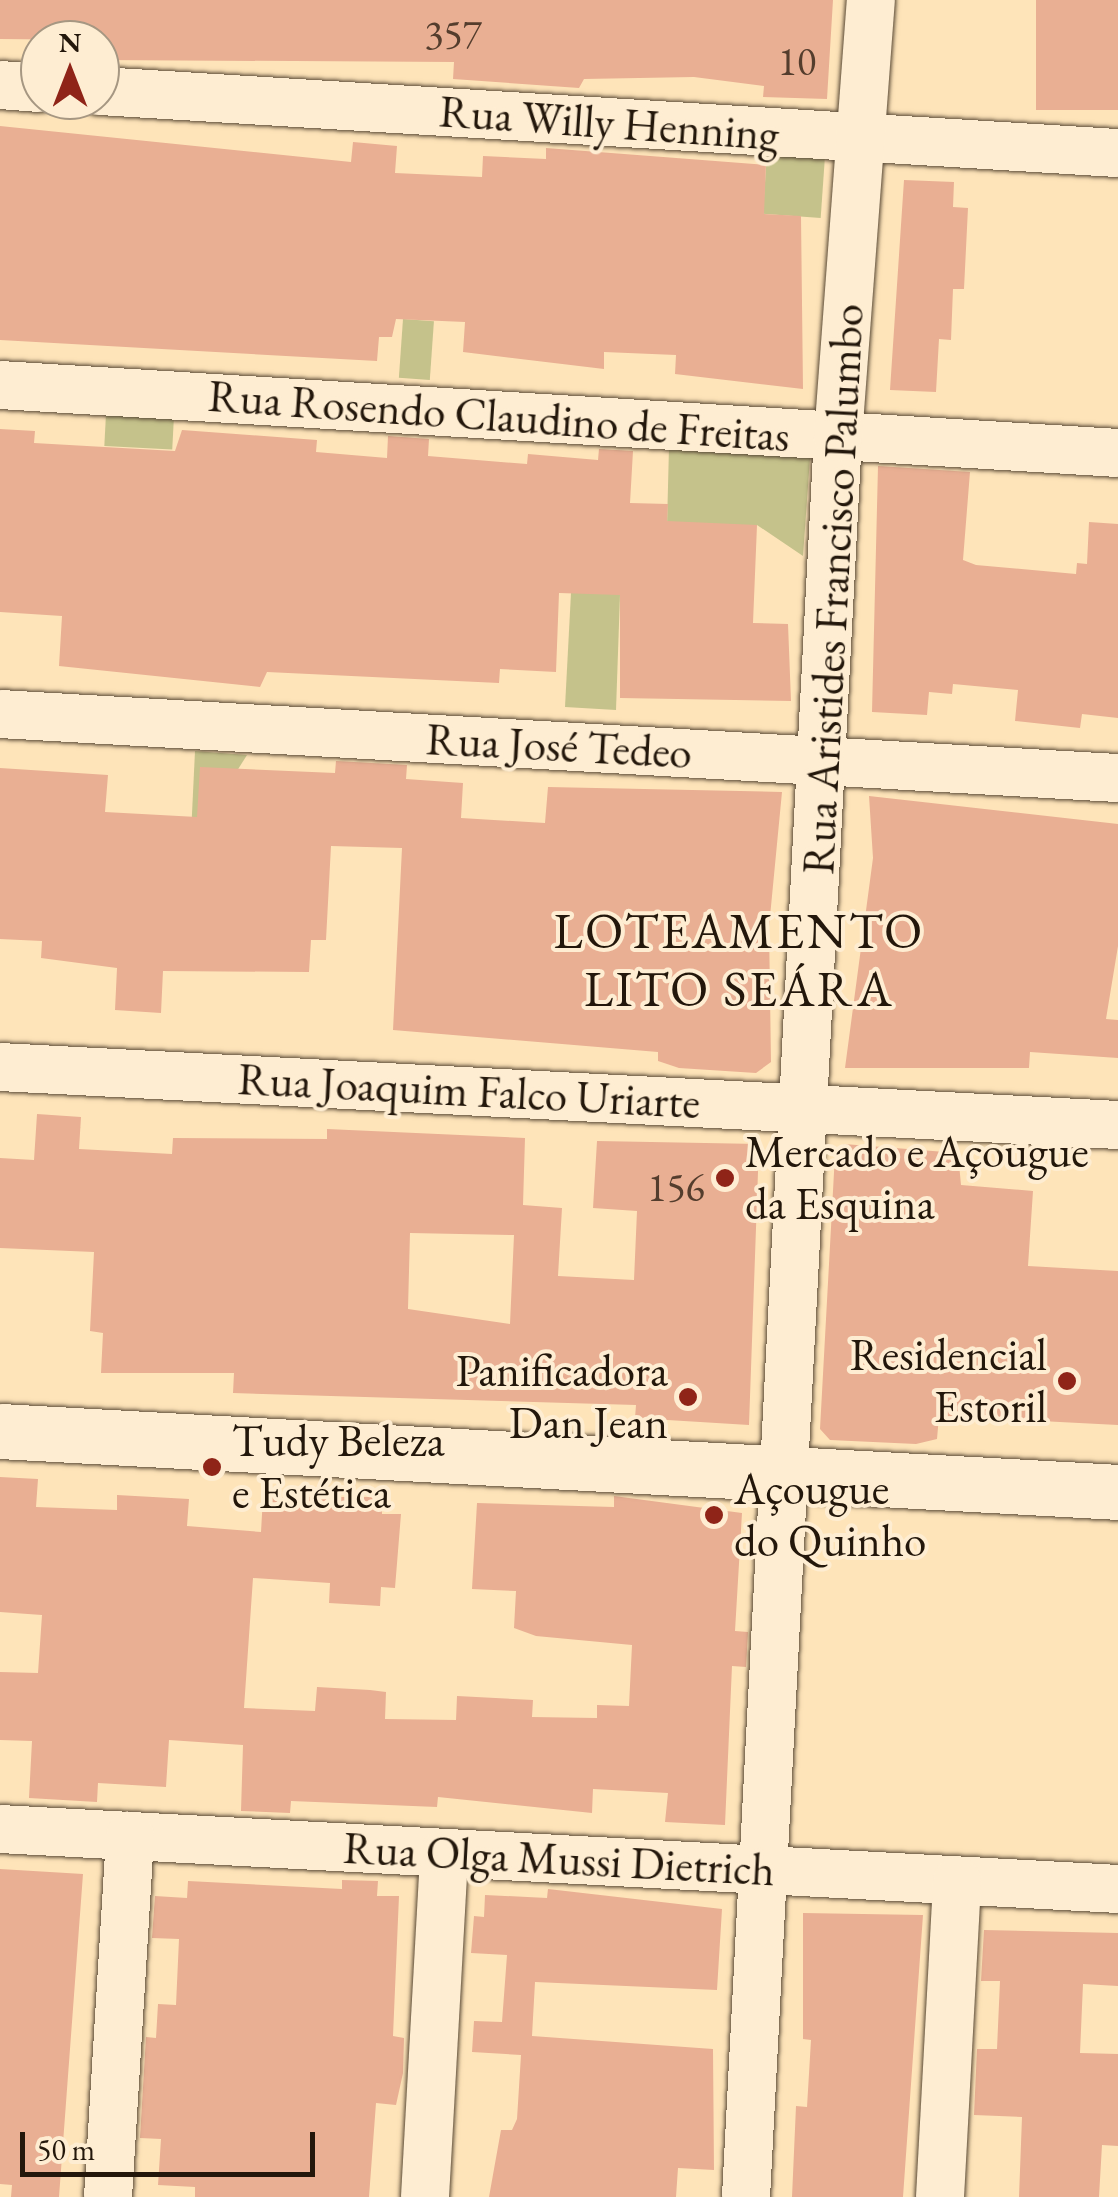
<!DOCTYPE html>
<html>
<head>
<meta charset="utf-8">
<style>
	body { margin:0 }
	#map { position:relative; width:1118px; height:2197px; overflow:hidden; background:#fee4b9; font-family:"EB Garamond",serif }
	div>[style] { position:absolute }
	.green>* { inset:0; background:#c5c28b; transform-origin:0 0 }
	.building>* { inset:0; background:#e9af93; transform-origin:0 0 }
	.roads { filter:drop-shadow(0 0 2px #5a4a36) drop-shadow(0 0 2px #5a4a36) }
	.street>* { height:48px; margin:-24px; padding:0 24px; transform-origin:24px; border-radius:24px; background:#feedd2 }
	.secondary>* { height:55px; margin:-27.5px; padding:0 27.5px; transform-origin:27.5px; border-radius:27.5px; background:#feedd2 }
	.dots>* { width:28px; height:28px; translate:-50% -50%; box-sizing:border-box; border:5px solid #feedd2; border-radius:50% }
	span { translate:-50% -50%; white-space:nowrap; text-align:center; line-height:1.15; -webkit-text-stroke:8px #feedd2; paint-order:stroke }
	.number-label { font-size:40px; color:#543d2d }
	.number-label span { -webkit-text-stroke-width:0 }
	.street-label { font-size:45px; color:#23170b }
	.poi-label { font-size:45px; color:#23170b }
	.left { translate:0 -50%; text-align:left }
	.right { translate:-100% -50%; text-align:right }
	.quarter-label { font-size:50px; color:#23170b; letter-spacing:2.5px }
	.north { position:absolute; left:20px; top:20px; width:100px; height:100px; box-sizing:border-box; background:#feedd2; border:2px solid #a69782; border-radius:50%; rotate:0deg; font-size:28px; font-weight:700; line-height:40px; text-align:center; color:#23170b }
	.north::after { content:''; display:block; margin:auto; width:35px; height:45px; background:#8f2418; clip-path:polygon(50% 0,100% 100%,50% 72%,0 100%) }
	.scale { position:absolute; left:20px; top:2132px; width:295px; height:45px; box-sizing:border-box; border:5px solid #23170b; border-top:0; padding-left:12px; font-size:30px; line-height:35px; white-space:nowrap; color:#23170b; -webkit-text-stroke:8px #feedd2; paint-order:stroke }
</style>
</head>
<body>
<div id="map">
	<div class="green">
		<i style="left:767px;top:154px;width:58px;height:60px;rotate:4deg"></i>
		<i style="left:403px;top:319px;width:31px;height:59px;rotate:4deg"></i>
		<i style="left:106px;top:414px;width:68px;height:32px;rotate:3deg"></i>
		<i style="clip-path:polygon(669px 447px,810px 458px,803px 556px,757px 525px,667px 526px)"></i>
		<i style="clip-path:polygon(621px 566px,616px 710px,565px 707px,571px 593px)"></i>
		<i style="clip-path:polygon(195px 751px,247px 755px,196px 836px,191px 835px)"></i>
	</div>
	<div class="building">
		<i style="clip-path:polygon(0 0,833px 0,827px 99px,763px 97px,764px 86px,694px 77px,584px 79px,579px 88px,453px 79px,454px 62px,100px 60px,100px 40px,0 39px)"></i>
		<i style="left:1036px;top:0;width:82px;height:110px"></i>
		<i style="clip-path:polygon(0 126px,351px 162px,353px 142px,397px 146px,395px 173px,482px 177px,483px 156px,546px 159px,546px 148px,766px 165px,764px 214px,801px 216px,803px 389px,675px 374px,676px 355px,604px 352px,604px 369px,463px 352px,465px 322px,396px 319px,392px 337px,379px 337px,377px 361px,0 340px)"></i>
		<i style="clip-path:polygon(904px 180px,954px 182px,953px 207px,968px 208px,964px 289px,953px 289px,951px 340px,939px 339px,936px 392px,890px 390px)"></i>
		<i style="clip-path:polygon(0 429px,35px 431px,34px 443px,175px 451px,182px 430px,317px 440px,316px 452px,387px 458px,388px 436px,429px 439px,428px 456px,527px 464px,528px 454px,598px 460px,599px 449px,633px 451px,630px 503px,668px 504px,667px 521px,757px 525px,753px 623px,788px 624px,791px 701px,620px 698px,620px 595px,559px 593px,556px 672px,500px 669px,499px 683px,267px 672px,260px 687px,59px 666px,62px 616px,0 612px)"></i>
		<i style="clip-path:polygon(878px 466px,970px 472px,963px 560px,976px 565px,1076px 574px,1077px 563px,1087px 564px,1089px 522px,1118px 524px,1118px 718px,1082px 714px,1080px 728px,1015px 721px,1018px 690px,953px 684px,952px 694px,929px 692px,927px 715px,872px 712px)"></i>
		<i style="clip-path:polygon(336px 761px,407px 765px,406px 779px,463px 783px,461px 818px,545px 823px,548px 787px,782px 792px,769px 927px,771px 1062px,756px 1073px,679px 1068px,658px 1061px,658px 1052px,393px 1030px,402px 848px,331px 846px,326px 940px,311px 940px,309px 972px,163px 971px,161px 1013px,115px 1010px,117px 968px,41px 958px,42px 941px,0 939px,0 768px,108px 775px,105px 812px,197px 817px,200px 767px,335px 773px)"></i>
		<i style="clip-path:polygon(869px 796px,1118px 824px,1118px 946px,1106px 1019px,1118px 1020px,1118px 1058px,1030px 1052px,1029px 1068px,845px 1068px,873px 858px)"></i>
		<i style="clip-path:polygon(evenodd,37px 1114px,81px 1117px,79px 1149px,172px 1154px,173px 1138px,327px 1139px,327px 1129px,525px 1138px,523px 1205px,562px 1208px,558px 1276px,634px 1280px,637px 1211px,593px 1208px,597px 1141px,759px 1144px,749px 1425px,635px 1418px,636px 1405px,233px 1393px,234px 1373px,101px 1373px,103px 1333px,90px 1331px,94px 1252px,0 1248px,0 1158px,34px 1160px,37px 1114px,410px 1233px,514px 1235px,510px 1324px,408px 1309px,410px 1233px)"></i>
		<i style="clip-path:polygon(844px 1144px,958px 1153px,961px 1185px,1033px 1191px,1028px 1266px,1118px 1271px,1118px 1425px,939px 1416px,937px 1439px,916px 1444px,830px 1440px,820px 1429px,835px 1154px)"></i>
		<i style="clip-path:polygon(0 1477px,38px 1479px,36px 1507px,117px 1510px,117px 1495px,189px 1499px,187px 1526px,261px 1532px,263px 1497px,382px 1497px,382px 1514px,401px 1514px,395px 1588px,381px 1587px,380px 1606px,329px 1603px,330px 1583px,253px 1578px,244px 1708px,315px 1711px,317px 1687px,370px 1690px,386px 1692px,385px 1719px,456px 1720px,457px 1696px,533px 1700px,532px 1717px,597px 1718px,597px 1705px,629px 1706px,632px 1645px,536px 1636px,514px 1628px,516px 1591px,472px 1589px,477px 1503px,614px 1507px,614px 1496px,742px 1513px,735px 1631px,748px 1632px,746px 1667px,732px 1666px,725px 1825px,665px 1822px,668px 1793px,593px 1789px,592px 1813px,438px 1797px,437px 1807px,291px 1801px,290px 1813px,241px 1811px,243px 1745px,169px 1740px,166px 1787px,98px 1783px,97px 1802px,29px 1798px,32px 1741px,0 1740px,0 1672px,38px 1673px,42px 1615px,0 1612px)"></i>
		<i style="clip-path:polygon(0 1869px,83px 1874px,59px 2197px,11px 2197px,12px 2185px,0 2184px)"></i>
		<i style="clip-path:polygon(342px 1880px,378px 1881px,377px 1896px,399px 1896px,393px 2036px,404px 2038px,403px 2073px,396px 2105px,376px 2103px,369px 2197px,195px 2197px,195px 2187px,158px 2185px,161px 2139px,140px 2138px,146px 2037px,156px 2038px,158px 2004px,176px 2005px,179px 1939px,152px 1938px,155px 1896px,187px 1898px,188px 1881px,342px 1889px)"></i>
		<i style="clip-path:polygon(548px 1889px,722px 1909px,717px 1990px,535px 1982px,532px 2036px,713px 2049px,714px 2170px,678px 2168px,676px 2197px,489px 2197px,501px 2130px,512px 2130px,517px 2119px,521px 2055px,472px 2052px,474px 2021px,502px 2022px,507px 1955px,471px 1953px,474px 1916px,484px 1917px,485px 1895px,547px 1898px)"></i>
		<i style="clip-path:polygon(803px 1913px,923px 1915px,903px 2197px,792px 2197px,796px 2106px,807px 2107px,811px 2040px,803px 2039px)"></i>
		<i style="clip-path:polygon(984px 1930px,1118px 1933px,1118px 1986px,1083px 1984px,1080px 2053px,1118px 2054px,1118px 2146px,1102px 2145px,1099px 2197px,1019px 2197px,1022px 2117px,974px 2115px,977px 2049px,997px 2049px,1000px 1981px,981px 1981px)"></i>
	</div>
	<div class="roads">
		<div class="street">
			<i style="left:0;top:85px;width:40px;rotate:4.3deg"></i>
			<i style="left:100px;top:91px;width:1020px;rotate:3.49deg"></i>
			<i style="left:0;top:385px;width:1120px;rotate:3.48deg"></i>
			<i style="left:0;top:714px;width:1120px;rotate:3.28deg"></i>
			<i style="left:0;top:1067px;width:1120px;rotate:2.97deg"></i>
			<i style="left:0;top:1829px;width:1120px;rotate:3.07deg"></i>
			<i style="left:108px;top:2197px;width:362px;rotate:-86.5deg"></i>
			<i style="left:425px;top:2197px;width:344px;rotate:-86.8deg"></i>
			<i style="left:746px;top:2197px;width:1762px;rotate:-87.01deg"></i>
			<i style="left:838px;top:437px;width:438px;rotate:-85.7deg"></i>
			<i style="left:940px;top:2197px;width:316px;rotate:-86.9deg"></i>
		</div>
		<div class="secondary">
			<i style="left:0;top:1431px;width:1120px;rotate:3.12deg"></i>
		</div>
	</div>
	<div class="dots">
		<i style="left:725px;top:1178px;background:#8f2418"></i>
		<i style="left:1067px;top:1381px;background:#8f2418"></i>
		<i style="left:688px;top:1397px;background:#8f2418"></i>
		<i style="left:212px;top:1467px;background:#8f2418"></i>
		<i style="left:714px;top:1515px;background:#8f2418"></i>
	</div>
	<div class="number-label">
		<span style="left:453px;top:34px">357</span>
		<span style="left:797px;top:61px">10</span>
		<span style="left:676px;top:1187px">156</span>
	</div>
	<div class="street-label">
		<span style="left:609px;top:123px;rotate:4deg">Rua Willy Henning</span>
		<span style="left:499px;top:416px;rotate:4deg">Rua Rosendo Claudino de Freitas</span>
		<span style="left:833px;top:589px;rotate:-87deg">Rua Aristides Francisco Palumbo</span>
		<span style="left:559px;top:746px;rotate:3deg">Rua José Tedeo</span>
		<span style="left:469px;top:1091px;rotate:3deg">Rua Joaquim Falco Uriarte</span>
		<span style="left:559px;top:1859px;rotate:3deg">Rua Olga Mussi Dietrich</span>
	</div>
	<div class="poi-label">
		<span class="left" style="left:745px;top:1178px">Mercado e Açougue<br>da Esquina</span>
		<span class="right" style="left:1047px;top:1381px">Residencial<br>Estoril</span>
		<span class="right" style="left:668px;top:1397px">Panificadora<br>Dan Jean</span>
		<span class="left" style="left:232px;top:1467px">Tudy Beleza<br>e Estética</span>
		<span class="left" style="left:734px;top:1515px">Açougue<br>do Quinho</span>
	</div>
	<div class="quarter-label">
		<span style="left:739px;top:959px">LOTEAMENTO<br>LITO SEÁRA</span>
	</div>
	<div class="north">N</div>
	<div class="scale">50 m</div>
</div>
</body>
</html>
